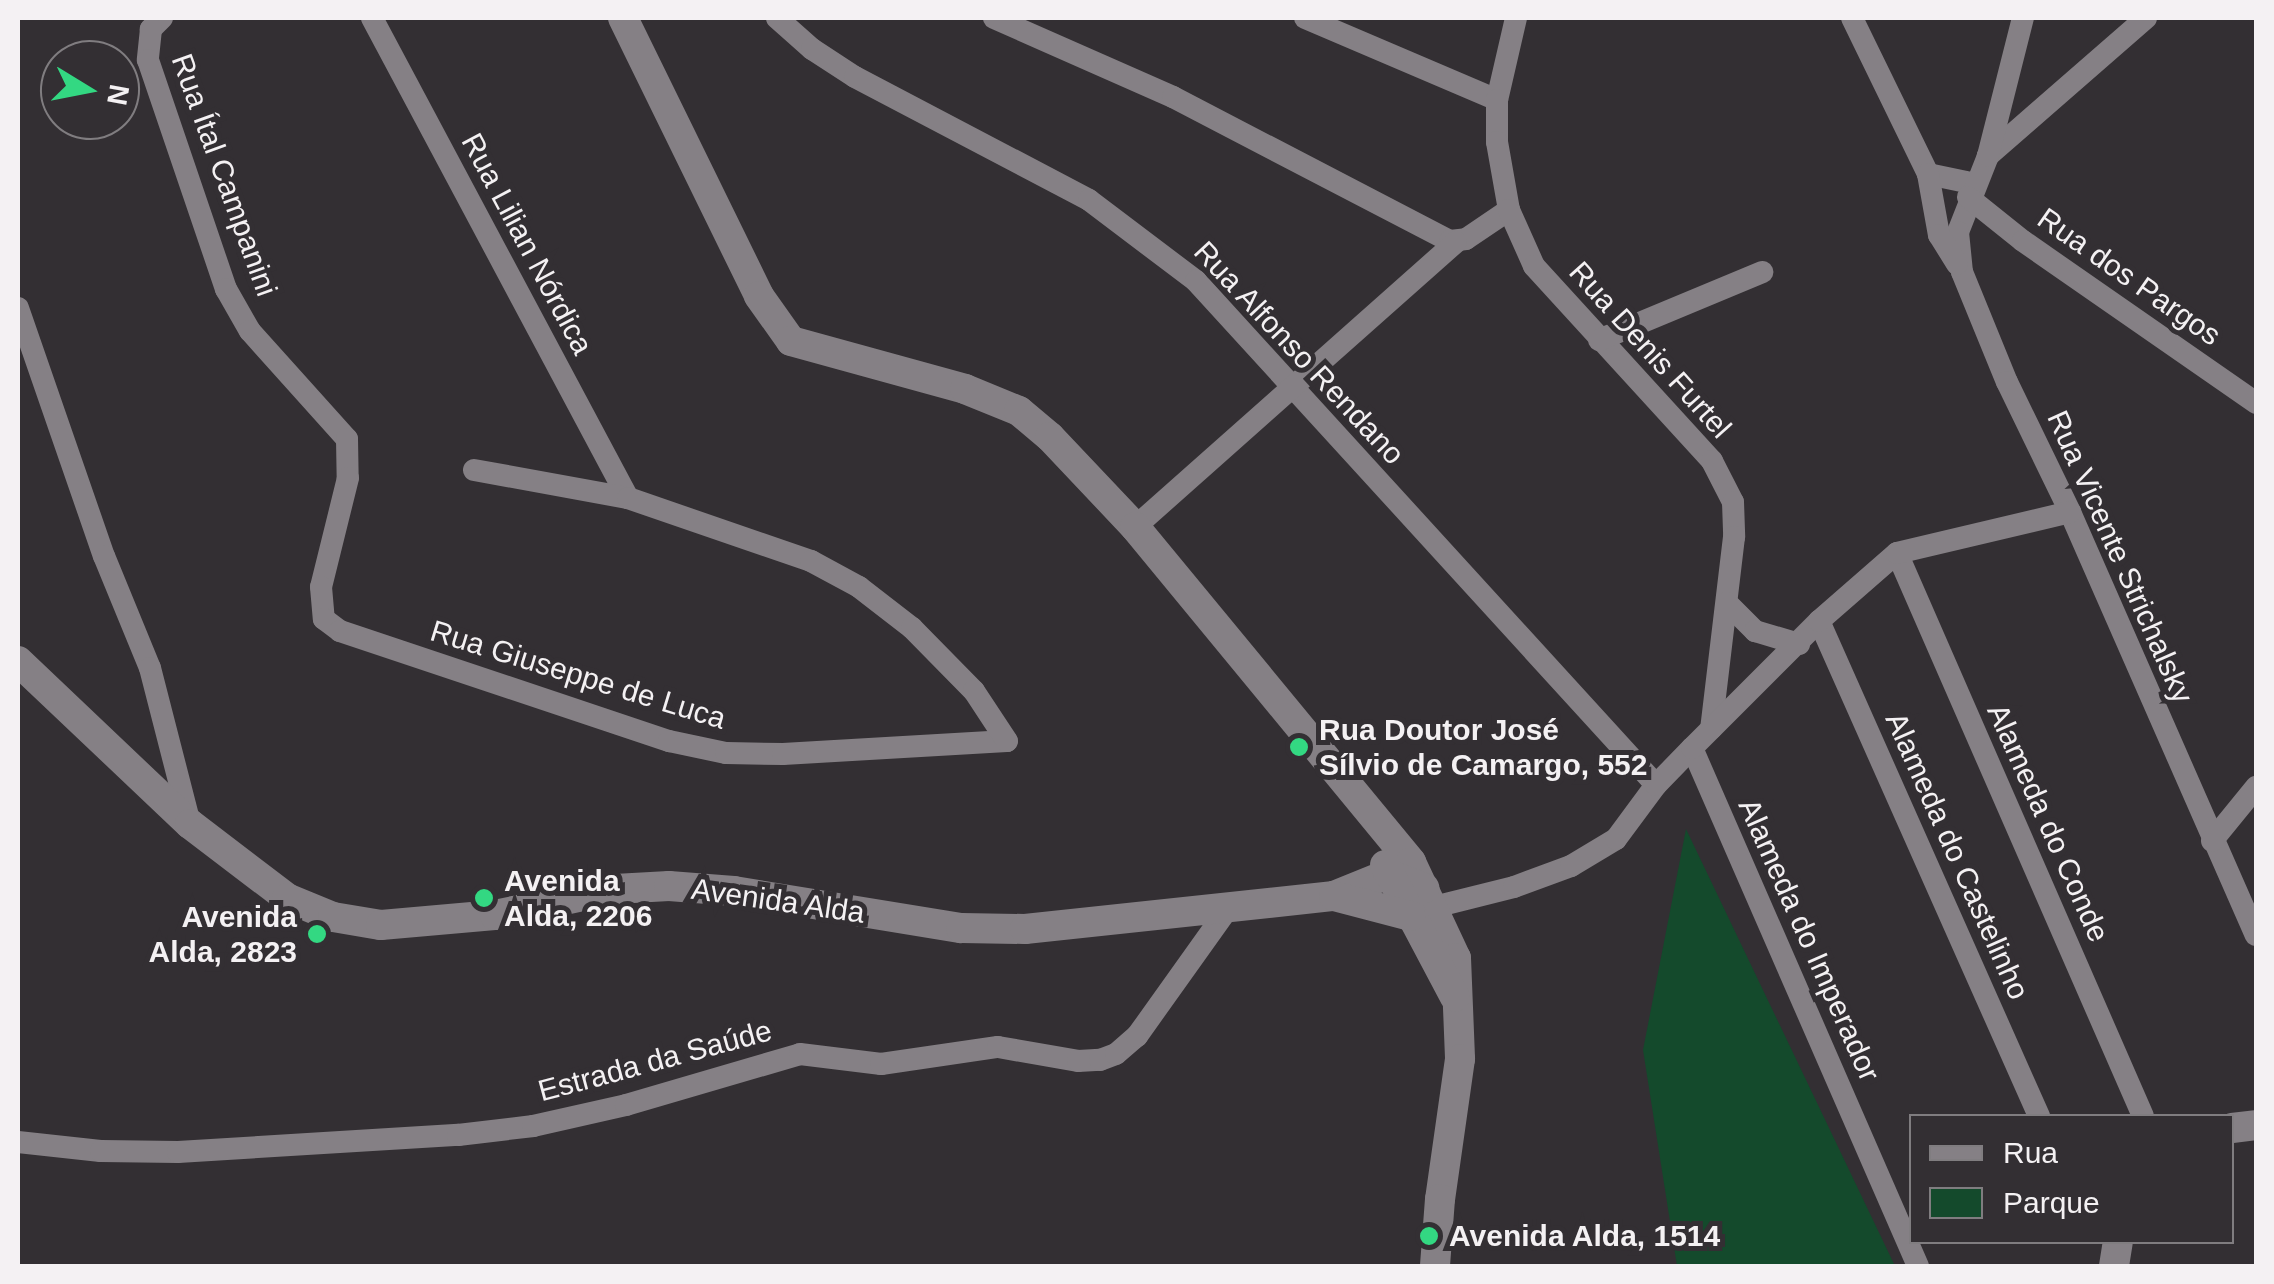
<!DOCTYPE html>
<html>
<head>
<meta charset="utf-8">
<style>
	body { margin:0 }
	#map { position:relative; width:2274px; height:1284px; overflow:hidden; background:#332f33; font-family:Arial,sans-serif }
	div>[style] { position:absolute }
	.green>* { inset:0; background:#144a2c }
	.street>* { height:22px; margin:-11px; padding:0 11px; transform-origin:11px; border-radius:11px; background:#858085 }
	.secondary>* { height:30px; margin:-15px; padding:0 15px; transform-origin:15px; border-radius:15px; background:#858085 }
	.dots>* { width:28px; height:28px; translate:-50% -50%; box-sizing:border-box; border:5px solid #332f33; border-radius:50% }
	span { translate:-50% -50%; white-space:nowrap; text-align:center; line-height:1.15; -webkit-text-stroke:10px #332f33; paint-order:stroke }
	.street-label { font-size:30px; color:#f4f1f3 }
	.poi-label { font-size:30px; color:#f4f1f3; font-weight:700 }
	.left { translate:0 -50%; text-align:left }
	.right { translate:-100% -50%; text-align:right }
	.frame { position:absolute; inset:0; border:20px solid #f4f1f3; pointer-events:none }
	.legend { position:absolute; left:1909px; top:1114px; width:325px; height:130px; box-sizing:border-box; background:#332f33; border:2px solid #807d80; margin:0; padding:12px 18px; list-style:none; font-size:30px; color:#f4f1f3 }
	.legend li { display:flex; align-items:center; gap:20px; height:50px }
	.legend b { width:50px; border:2px solid #807d80 }
	.north { position:absolute; left:40px; top:40px; width:100px; height:100px; box-sizing:border-box; background:#332f33; border:2px solid #807d80; border-radius:50%; rotate:100deg; font-size:28px; font-weight:700; line-height:40px; text-align:center; color:#f4f1f3 }
	.north::after { content:''; display:block; margin:auto; width:35px; height:45px; background:#33d882; clip-path:polygon(50% 0,100% 100%,50% 72%,0 100%) }
</style>
</head>
<body>
<div id="map">
	<div class="green">
		<i style="clip-path:polygon(1686px 829px,1895px 1266px,1677px 1266px,1643px 1050px)"></i>
	</div>
	<div class="street">
		<i style="left:162px;top:18px;width:16px;rotate:135deg"></i>
		<i style="left:151px;top:29px;width:31px;rotate:96deg"></i>
		<i style="left:148px;top:60px;width:242px;rotate:71.2deg"></i>
		<i style="left:226px;top:289px;width:48px;rotate:60.3deg"></i>
		<i style="left:250px;top:331px;width:145px;rotate:48.1deg"></i>
		<i style="left:347px;top:439px;width:39px;rotate:89deg"></i>
		<i style="left:348px;top:478px;width:112px;rotate:103.9deg"></i>
		<i style="left:321px;top:587px;width:32px;rotate:85deg"></i>
		<i style="left:324px;top:619px;width:20px;rotate:37deg"></i>
		<i style="left:340px;top:631px;width:347px;rotate:18.5deg"></i>
		<i style="left:669px;top:741px;width:58px;rotate:11.9deg"></i>
		<i style="left:726px;top:753px;width:57px;rotate:1deg"></i>
		<i style="left:783px;top:754px;width:224px;rotate:-3.3deg"></i>
		<i style="left:372px;top:18px;width:544px;rotate:61.93deg"></i>
		<i style="left:777px;top:18px;width:47px;rotate:41.5deg"></i>
		<i style="left:812px;top:49px;width:51px;rotate:33.1deg"></i>
		<i style="left:855px;top:77px;width:264px;rotate:27.7deg"></i>
		<i style="left:1089px;top:200px;width:134px;rotate:37.1deg"></i>
		<i style="left:1196px;top:281px;width:682px;rotate:47.61deg"></i>
		<i style="left:994px;top:18px;width:196px;rotate:23.8deg"></i>
		<i style="left:1173px;top:97px;width:312px;rotate:27.5deg"></i>
		<i style="left:1450px;top:241px;width:16px;rotate:-7deg"></i>
		<i style="left:1466px;top:239px;width:52px;rotate:-34deg"></i>
		<i style="left:1305px;top:18px;width:209px;rotate:23.1deg"></i>
		<i style="left:1516px;top:18px;width:84px;rotate:103deg"></i>
		<i style="left:1497px;top:100px;width:42px;rotate:90deg"></i>
		<i style="left:1497px;top:142px;width:69px;rotate:80deg"></i>
		<i style="left:1509px;top:210px;width:61px;rotate:65.9deg"></i>
		<i style="left:1534px;top:266px;width:264px;rotate:47.6deg"></i>
		<i style="left:1712px;top:461px;width:46px;rotate:62.9deg"></i>
		<i style="left:1733px;top:502px;width:35px;rotate:88deg"></i>
		<i style="left:1734px;top:537px;width:193px;rotate:96.8deg"></i>
		<i style="left:1852px;top:18px;width:174px;rotate:64deg"></i>
		<i style="left:1928px;top:174px;width:49px;rotate:11.8deg"></i>
		<i style="left:2146px;top:18px;width:210px;rotate:138.9deg"></i>
		<i style="left:1988px;top:156px;width:82px;rotate:111.5deg"></i>
		<i style="left:1958px;top:232px;width:40px;rotate:84.3deg"></i>
		<i style="left:1962px;top:272px;width:119px;rotate:67.8deg"></i>
		<i style="left:2007px;top:382px;width:144px;rotate:64.1deg"></i>
		<i style="left:2070px;top:512px;width:462px;rotate:66.3deg"></i>
		<i style="left:1988px;top:156px;width:142px;rotate:-75.8deg"></i>
		<i style="left:1928px;top:174px;width:62px;rotate:79.8deg"></i>
		<i style="left:1939px;top:235px;width:34px;rotate:58deg"></i>
		<i style="left:1968px;top:197px;width:70px;rotate:38.7deg"></i>
		<i style="left:2023px;top:241px;width:284px;rotate:34.8deg"></i>
		<i style="left:18px;top:308px;width:262px;rotate:70.9deg"></i>
		<i style="left:104px;top:556px;width:121px;rotate:67.7deg"></i>
		<i style="left:150px;top:668px;width:161px;rotate:75.6deg"></i>
		<i style="left:1599px;top:340px;width:177px;rotate:-22.6deg"></i>
		<i style="left:474px;top:470px;width:157px;rotate:10.3deg"></i>
		<i style="left:628px;top:498px;width:194px;rotate:19deg"></i>
		<i style="left:811px;top:561px;width:55px;rotate:28.4deg"></i>
		<i style="left:859px;top:587px;width:67px;rotate:37.7deg"></i>
		<i style="left:912px;top:628px;width:88px;rotate:45.5deg"></i>
		<i style="left:974px;top:691px;width:60px;rotate:56.6deg"></i>
		<i style="left:1135px;top:527px;width:429px;rotate:-41.6deg"></i>
		<i style="left:1897px;top:553px;width:614px;rotate:66.4deg"></i>
		<i style="left:1727px;top:603px;width:40px;rotate:45deg"></i>
		<i style="left:1755px;top:631px;width:46px;rotate:16.5deg"></i>
		<i style="left:1819px;top:621px;width:542px;rotate:66.04deg"></i>
		<i style="left:1692px;top:748px;width:565px;rotate:66.43deg"></i>
		<i style="left:2212px;top:841px;width:70px;rotate:-50.8deg"></i>
		<i style="left:1434px;top:907px;width:82px;rotate:-14deg"></i>
		<i style="left:1514px;top:887px;width:61px;rotate:-20.2deg"></i>
		<i style="left:1571px;top:866px;width:52px;rotate:-31deg"></i>
		<i style="left:1616px;top:839px;width:67px;rotate:-53.5deg"></i>
		<i style="left:1656px;top:785px;width:52px;rotate:-45.8deg"></i>
		<i style="left:1692px;top:748px;width:180px;rotate:-45deg"></i>
		<i style="left:1819px;top:621px;width:103px;rotate:-41.1deg"></i>
		<i style="left:1897px;top:553px;width:178px;rotate:-13.3deg"></i>
		<i style="left:18px;top:1142px;width:83px;rotate:6.2deg"></i>
		<i style="left:101px;top:1151px;width:77px;rotate:0.7deg"></i>
		<i style="left:178px;top:1152px;width:281px;rotate:-3.5deg"></i>
		<i style="left:458px;top:1135px;width:76px;rotate:-6.8deg"></i>
		<i style="left:533px;top:1126px;width:95px;rotate:-12.7deg"></i>
		<i style="left:626px;top:1105px;width:181px;rotate:-16.3deg"></i>
		<i style="left:800px;top:1054px;width:82px;rotate:7deg"></i>
		<i style="left:881px;top:1064px;width:118px;rotate:-8.3deg"></i>
		<i style="left:998px;top:1047px;width:81px;rotate:9.9deg"></i>
		<i style="left:1078px;top:1061px;width:22px;rotate:-3deg"></i>
		<i style="left:1100px;top:1060px;width:17px;rotate:-21deg"></i>
		<i style="left:1116px;top:1054px;width:28px;rotate:-41deg"></i>
		<i style="left:1137px;top:1036px;width:162px;rotate:-54.5deg"></i>
	</div>
	<div class="secondary">
		<i style="left:623px;top:18px;width:309px;rotate:63.9deg"></i>
		<i style="left:759px;top:296px;width:55px;rotate:54.6deg"></i>
		<i style="left:791px;top:341px;width:180px;rotate:15.4deg"></i>
		<i style="left:965px;top:389px;width:58px;rotate:22.2deg"></i>
		<i style="left:1019px;top:411px;width:40px;rotate:40deg"></i>
		<i style="left:1050px;top:437px;width:124px;rotate:46.6deg"></i>
		<i style="left:1135px;top:527px;width:434px;rotate:50.5deg"></i>
		<i style="left:1411px;top:862px;width:106px;rotate:64.9deg"></i>
		<i style="left:1456px;top:958px;width:101px;rotate:87.7deg"></i>
		<i style="left:1460px;top:1059px;width:141px;rotate:98.1deg"></i>
		<i style="left:1440px;top:1199px;width:67px;rotate:94.3deg"></i>
		<i style="left:18px;top:661px;width:237px;rotate:43.5deg"></i>
		<i style="left:190px;top:824px;width:122px;rotate:37.3deg"></i>
		<i style="left:287px;top:898px;width:50px;rotate:22.4deg"></i>
		<i style="left:333px;top:917px;width:49px;rotate:9.5deg"></i>
		<i style="left:381px;top:925px;width:114px;rotate:-5deg"></i>
		<i style="left:495px;top:915px;width:123px;rotate:-12.2deg"></i>
		<i style="left:615px;top:889px;width:54px;rotate:-3.2deg"></i>
		<i style="left:669px;top:886px;width:65px;rotate:4.4deg"></i>
		<i style="left:734px;top:891px;width:230px;rotate:9.3deg"></i>
		<i style="left:961px;top:928px;width:64px;rotate:0.9deg"></i>
		<i style="left:1025px;top:929px;width:311px;rotate:-6.1deg"></i>
		<i style="left:1334px;top:896px;width:58px;rotate:-22.2deg"></i>
		<i style="left:1388px;top:874px;width:39px;rotate:21deg"></i>
		<i style="left:1385px;top:865px;width:149px;rotate:62.1deg"></i>
		<i style="left:1334px;top:896px;width:79px;rotate:14.7deg"></i>
		<i style="left:2232px;top:1128px;width:24px;rotate:-7deg"></i>
		<i style="left:2114px;top:1266px;width:24px;rotate:-81deg"></i>
	</div>
	<div class="dots">
		<i style="left:1299px;top:747px;background:#33d882"></i>
		<i style="left:484px;top:898px;background:#33d882"></i>
		<i style="left:317px;top:934px;background:#33d882"></i>
		<i style="left:1429px;top:1236px;background:#33d882"></i>
	</div>
	<div class="street-label">
		<span style="left:224px;top:175px;rotate:70deg">Rua Ítal Campanini</span>
		<span style="left:527px;top:244px;rotate:62deg">Rua Lilian Nórdica</span>
		<span style="left:2129px;top:277px;rotate:35deg">Rua dos Pargos</span>
		<span style="left:1650px;top:350px;rotate:48deg">Rua Denis Furtel</span>
		<span style="left:1299px;top:353px;rotate:47deg">Rua Alfonso Rendano</span>
		<span style="left:2120px;top:557px;rotate:66deg">Rua Vicente Strichalsky</span>
		<span style="left:578px;top:675px;rotate:17deg">Rua Giuseppe de Luca</span>
		<span style="left:2048px;top:823px;rotate:66deg">Alameda do Conde</span>
		<span style="left:1957px;top:856px;rotate:66deg">Alameda do Castelinho</span>
		<span style="left:778px;top:901px;rotate:8deg">Avenida Alda</span>
		<span style="left:1809px;top:940px;rotate:66deg">Alameda do Imperador</span>
		<span style="left:655px;top:1061px;rotate:-15deg">Estrada da Saúde</span>
	</div>
	<div class="poi-label">
		<span class="left" style="left:1319px;top:747px">Rua Doutor José<br>Sílvio de Camargo, 552</span>
		<span class="left" style="left:504px;top:898px">Avenida<br>Alda, 2206</span>
		<span class="right" style="left:297px;top:934px">Avenida<br>Alda, 2823</span>
		<span class="left" style="left:1449px;top:1236px">Avenida Alda, 1514</span>
	</div>
	<div class="frame"></div>
	<ul class="legend">
	<li><b style="height:12px;background:#858085"></b>Rua</li>
	<li><b style="height:28px;background:#144a2c"></b>Parque</li>
	</ul>
	<div class="north">N</div>
</div>
</body>
</html>
